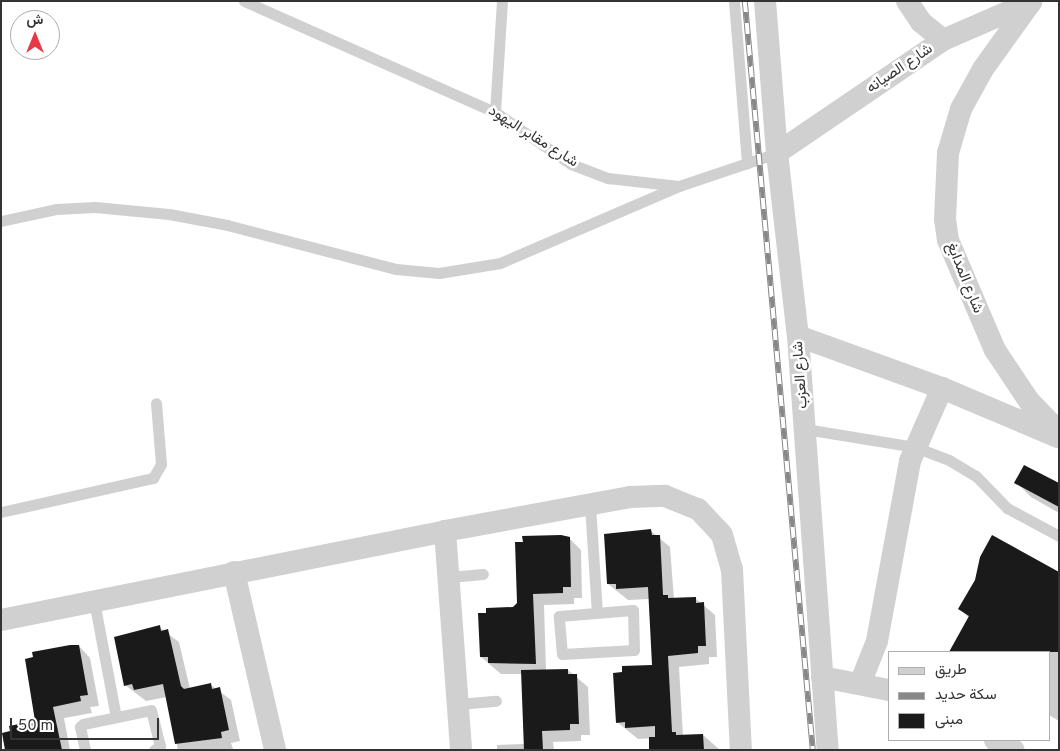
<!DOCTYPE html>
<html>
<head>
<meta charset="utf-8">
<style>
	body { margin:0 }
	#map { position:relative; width:1060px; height:751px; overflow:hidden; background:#fff; font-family:Overpass,Vazirmatn,sans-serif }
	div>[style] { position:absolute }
	.shadow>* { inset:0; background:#0003 }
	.building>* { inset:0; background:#1a1a1a }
	.lane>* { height:11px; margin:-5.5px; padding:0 5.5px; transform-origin:5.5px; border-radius:5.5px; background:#d0d0d0 }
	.street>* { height:22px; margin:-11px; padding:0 11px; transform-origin:11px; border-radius:11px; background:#d0d0d0 }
	.rail>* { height:5.5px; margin-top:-2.75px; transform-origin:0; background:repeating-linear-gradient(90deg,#fff 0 11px,#888 0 22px); box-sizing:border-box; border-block:1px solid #888 }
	span { translate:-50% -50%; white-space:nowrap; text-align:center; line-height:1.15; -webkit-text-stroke:5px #fff; paint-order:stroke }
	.street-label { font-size:15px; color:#333 }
	.frame { position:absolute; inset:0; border:2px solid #333; pointer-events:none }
	.legend { position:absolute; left:888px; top:651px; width:162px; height:90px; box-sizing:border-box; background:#fff; border:1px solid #adadad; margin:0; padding:6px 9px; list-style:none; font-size:15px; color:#333 }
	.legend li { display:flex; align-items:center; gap:10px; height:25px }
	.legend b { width:25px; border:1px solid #adadad }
	.north { position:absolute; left:10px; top:10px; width:50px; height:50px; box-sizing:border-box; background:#fff; border:1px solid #adadad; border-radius:50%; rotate:0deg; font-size:14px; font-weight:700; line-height:20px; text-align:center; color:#333 }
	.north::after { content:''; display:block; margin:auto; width:18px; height:22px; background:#e63946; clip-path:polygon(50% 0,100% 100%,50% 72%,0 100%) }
	.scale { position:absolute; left:10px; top:718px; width:149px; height:22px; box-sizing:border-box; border:2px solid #333; border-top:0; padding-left:6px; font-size:15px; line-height:18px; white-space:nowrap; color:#333; -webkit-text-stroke:4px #fff; paint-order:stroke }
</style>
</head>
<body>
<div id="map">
	<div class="shadow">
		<i style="clip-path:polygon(1016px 482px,1059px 485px,1059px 513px,1031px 497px)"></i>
		<i style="clip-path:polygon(651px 531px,670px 547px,674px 599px,695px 598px,715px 615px,717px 657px,709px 657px,709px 664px,679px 667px,683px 736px,703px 735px,720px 750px,657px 750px,657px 738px,638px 739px,617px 722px,653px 666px,649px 599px,628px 600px,608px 584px)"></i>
		<i style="clip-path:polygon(569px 538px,581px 550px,582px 598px,574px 598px,574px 604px,544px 605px,546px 670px,568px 670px,588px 687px,590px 735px,581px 735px,581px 741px,553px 742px,554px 750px,497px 750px,497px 745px,524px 744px,523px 674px,501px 674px,481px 657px,514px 608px)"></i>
		<i style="clip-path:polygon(1059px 573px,1059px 721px,1049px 715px,1049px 652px,950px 652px,969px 618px,960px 609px,977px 580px)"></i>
		<i style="clip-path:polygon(159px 627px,179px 642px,190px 689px,211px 685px,231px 700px,240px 741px,231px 743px,233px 749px,178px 750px,167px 697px,146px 701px,125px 685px)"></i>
		<i style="clip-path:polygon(79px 646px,90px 658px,99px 706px,90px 707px,92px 713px,64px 718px,70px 750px,6px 750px,37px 722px)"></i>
	</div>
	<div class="building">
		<i style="clip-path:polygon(1024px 465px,1059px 483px,1059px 507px,1014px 483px)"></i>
		<i style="clip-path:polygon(651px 529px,652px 535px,660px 535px,663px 595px,668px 595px,668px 598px,696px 597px,696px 603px,704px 602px,706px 646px,698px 646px,698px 653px,668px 656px,672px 732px,676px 732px,676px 735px,703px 734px,704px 750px,649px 750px,649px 737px,655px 737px,655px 726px,625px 728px,625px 722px,616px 723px,613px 673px,622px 672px,622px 666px,652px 665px,648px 587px,616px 589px,616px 584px,607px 584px,604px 534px)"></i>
		<i style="clip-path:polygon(561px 535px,570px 537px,571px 587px,563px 587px,563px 593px,533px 594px,536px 664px,488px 663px,488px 657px,480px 657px,478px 613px,486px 613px,486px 608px,513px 607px,517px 603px,515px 542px,523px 542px,522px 536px)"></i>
		<i style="clip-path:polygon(992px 535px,1059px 572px,1059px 652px,949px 652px,969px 616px,958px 609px,975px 580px,980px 557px)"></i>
		<i style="clip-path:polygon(160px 625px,161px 631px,168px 629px,181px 686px,184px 689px,211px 683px,212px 689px,220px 687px,229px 730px,221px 732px,222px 738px,175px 744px,163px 684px,134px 690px,132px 684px,124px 686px,114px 637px)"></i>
		<i style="clip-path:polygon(70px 645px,79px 645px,88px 695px,80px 696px,81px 701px,53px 707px,62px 750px,5px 750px,2px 733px,10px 731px,9px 726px,35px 721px,25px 659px,33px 657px,32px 652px)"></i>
		<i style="clip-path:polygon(568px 669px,568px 674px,577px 674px,579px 724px,570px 724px,570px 730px,542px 731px,543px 750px,524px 750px,521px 670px)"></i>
	</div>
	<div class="lane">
		<i style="left:244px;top:1px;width:274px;rotate:23.9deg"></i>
		<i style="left:495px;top:112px;width:92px;rotate:34.4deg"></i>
		<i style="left:571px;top:164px;width:40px;rotate:21deg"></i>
		<i style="left:608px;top:178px;width:71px;rotate:6.4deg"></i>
		<i style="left:679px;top:186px;width:103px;rotate:-18.6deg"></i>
		<i style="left:734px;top:1px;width:163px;rotate:85.4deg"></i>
		<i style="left:495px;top:112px;width:111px;rotate:-86.4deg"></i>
		<i style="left:1px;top:221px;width:56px;rotate:-12.3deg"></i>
		<i style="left:56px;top:209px;width:39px;rotate:-3deg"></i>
		<i style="left:95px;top:207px;width:74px;rotate:5.4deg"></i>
		<i style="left:169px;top:214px;width:59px;rotate:10.7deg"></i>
		<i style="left:227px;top:225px;width:175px;rotate:14.6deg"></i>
		<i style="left:396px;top:269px;width:43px;rotate:5.3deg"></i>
		<i style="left:439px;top:273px;width:62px;rotate:-9.3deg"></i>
		<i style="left:500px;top:263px;width:195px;rotate:-23.3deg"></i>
		<i style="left:805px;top:429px;width:111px;rotate:9.3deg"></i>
		<i style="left:915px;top:447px;width:36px;rotate:21deg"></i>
		<i style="left:949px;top:460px;width:31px;rotate:31deg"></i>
		<i style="left:976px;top:476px;width:45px;rotate:45.9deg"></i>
		<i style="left:1007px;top:508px;width:59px;rotate:28.3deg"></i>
		<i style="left:590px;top:505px;width:107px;rotate:86.3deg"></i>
		<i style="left:1px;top:512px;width:156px;rotate:-12.6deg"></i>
		<i style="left:153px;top:478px;width:16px;rotate:-60deg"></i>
		<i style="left:161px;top:464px;width:61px;rotate:-94.7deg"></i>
		<i style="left:449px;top:577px;width:34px;rotate:-5deg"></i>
		<i style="left:94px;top:601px;width:118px;rotate:79.3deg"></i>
		<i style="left:633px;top:610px;width:40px;rotate:88.6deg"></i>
		<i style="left:634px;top:650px;width:72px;rotate:176.8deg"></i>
		<i style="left:562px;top:654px;width:38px;rotate:-95deg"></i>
		<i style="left:559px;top:616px;width:74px;rotate:-4.6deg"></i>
		<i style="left:458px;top:704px;width:38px;rotate:-5deg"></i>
		<i style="left:85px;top:750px;width:24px;rotate:-102deg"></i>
		<i style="left:80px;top:727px;width:4px;rotate:-45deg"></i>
		<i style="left:83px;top:724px;width:69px;rotate:-11.6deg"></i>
		<i style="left:151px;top:710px;width:37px;rotate:76deg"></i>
		<i style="left:160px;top:746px;width:7px;rotate:146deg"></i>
	</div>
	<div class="street">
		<i style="left:765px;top:1px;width:152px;rotate:85.5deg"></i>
		<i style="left:777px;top:153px;width:184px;rotate:83.5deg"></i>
		<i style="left:798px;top:336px;width:415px;rotate:85.9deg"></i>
		<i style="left:907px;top:1px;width:25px;rotate:56deg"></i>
		<i style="left:921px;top:22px;width:28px;rotate:39deg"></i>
		<i style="left:1031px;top:2px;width:82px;rotate:125.6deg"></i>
		<i style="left:983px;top:69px;width:46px;rotate:118.8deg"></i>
		<i style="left:961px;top:109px;width:46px;rotate:106.5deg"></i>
		<i style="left:948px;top:153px;width:66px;rotate:92.6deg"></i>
		<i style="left:945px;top:219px;width:21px;rotate:82deg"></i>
		<i style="left:948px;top:240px;width:120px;rotate:66.9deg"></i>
		<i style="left:995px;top:350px;width:61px;rotate:56.3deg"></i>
		<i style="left:1029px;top:401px;width:43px;rotate:45.9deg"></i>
		<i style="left:777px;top:153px;width:201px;rotate:-34.2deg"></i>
		<i style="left:943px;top:40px;width:96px;rotate:-23.4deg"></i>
		<i style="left:798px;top:336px;width:153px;rotate:19.9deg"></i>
		<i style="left:942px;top:388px;width:126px;rotate:22.9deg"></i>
		<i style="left:445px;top:531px;width:220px;rotate:85.8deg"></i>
		<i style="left:234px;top:572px;width:183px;rotate:77deg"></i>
		<i style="left:1px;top:620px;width:453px;rotate:-11.3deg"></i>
		<i style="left:445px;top:531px;width:188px;rotate:-10.4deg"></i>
		<i style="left:630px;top:497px;width:35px;rotate:-2deg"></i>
		<i style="left:665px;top:496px;width:35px;rotate:22deg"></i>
		<i style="left:698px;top:509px;width:35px;rotate:47deg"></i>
		<i style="left:722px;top:535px;width:35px;rotate:74deg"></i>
		<i style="left:732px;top:569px;width:181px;rotate:87.2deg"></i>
		<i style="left:822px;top:677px;width:68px;rotate:11deg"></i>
		<i style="left:860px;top:684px;width:46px;rotate:-68.4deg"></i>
		<i style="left:877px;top:641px;width:183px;rotate:-79.6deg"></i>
		<i style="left:910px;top:461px;width:80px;rotate:-66.3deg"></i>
		<i style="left:995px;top:740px;width:21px;rotate:28deg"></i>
	</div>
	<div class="rail">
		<i style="left:745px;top:1px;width:752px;rotate:84.81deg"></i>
	</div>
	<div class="street-label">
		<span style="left:900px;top:69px;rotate:-34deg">شارع الصيانه</span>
		<span style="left:533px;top:137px;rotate:32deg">شارع مقابر اليهود</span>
		<span style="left:964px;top:278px;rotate:68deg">شارع المدابغ</span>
		<span style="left:801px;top:375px;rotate:-94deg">شارع العزب</span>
	</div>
	<div class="frame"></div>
	<ul class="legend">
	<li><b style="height:6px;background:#d0d0d0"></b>طريق</li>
	<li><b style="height:6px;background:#888"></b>سكة حديد</li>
	<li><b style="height:14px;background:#1a1a1a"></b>مبنى</li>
	</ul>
	<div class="north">ش</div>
	<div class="scale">50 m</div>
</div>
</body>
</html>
